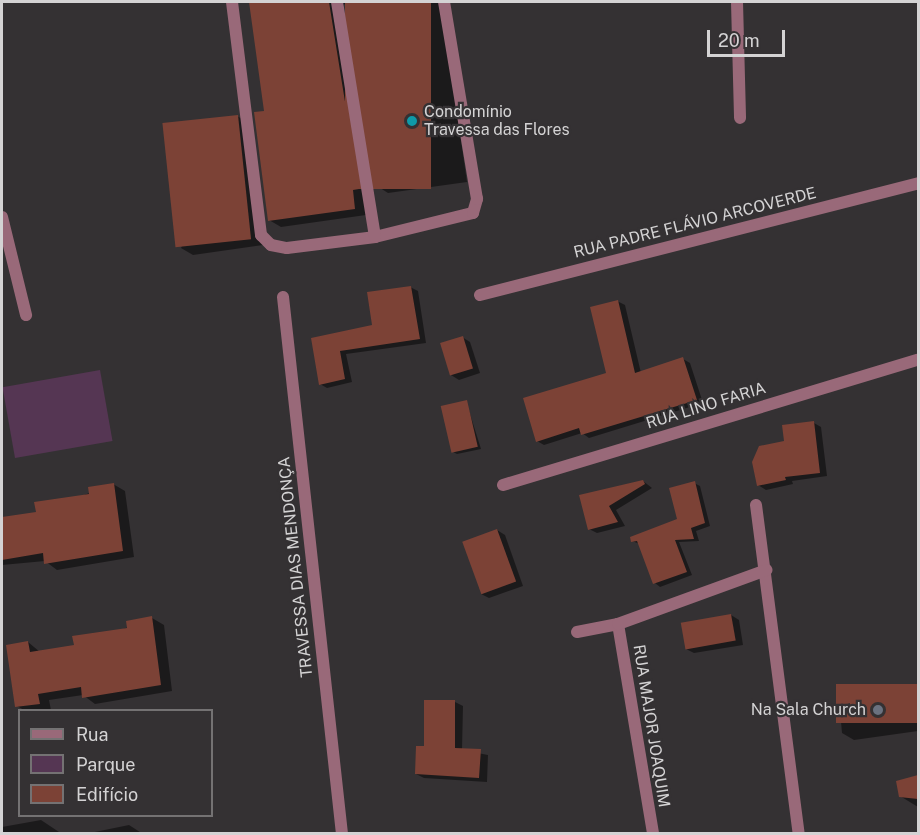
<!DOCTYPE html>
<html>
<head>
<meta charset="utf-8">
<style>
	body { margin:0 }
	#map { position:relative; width:920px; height:835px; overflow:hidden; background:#343133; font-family:"Public Sans",sans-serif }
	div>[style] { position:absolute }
	.green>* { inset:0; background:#553653; transform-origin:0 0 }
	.shadow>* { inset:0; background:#0007 }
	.building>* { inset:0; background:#7c4236; transform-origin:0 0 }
	.minor>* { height:12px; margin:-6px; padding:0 6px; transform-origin:6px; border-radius:6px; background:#996979 }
	.dots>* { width:16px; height:16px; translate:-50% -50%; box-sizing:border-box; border:3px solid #343133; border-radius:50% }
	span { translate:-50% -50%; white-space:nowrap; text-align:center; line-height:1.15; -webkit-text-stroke:4.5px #343133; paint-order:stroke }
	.poi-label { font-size:16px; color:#d4d3d4 }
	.left { translate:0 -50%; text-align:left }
	.right { translate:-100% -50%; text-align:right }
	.street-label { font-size:16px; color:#d4d3d4 }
	.frame { position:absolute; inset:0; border:3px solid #d4d3d4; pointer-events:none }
	.legend { position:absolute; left:18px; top:709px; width:195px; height:108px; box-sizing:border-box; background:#343133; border:2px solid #747273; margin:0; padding:8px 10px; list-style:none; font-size:18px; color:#d4d3d4 }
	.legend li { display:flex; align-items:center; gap:12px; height:30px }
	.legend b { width:30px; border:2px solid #747273 }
	.scale { position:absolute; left:707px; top:30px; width:78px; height:27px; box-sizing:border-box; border:3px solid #d4d3d4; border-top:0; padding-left:8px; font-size:18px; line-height:21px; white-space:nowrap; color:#d4d3d4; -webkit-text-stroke:4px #343133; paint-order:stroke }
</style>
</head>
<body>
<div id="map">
	<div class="green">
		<i style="left:100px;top:370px;width:72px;height:99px;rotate:80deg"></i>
	</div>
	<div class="shadow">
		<i style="clip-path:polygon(251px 2px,346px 2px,340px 11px,366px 215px,281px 227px,269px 220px,266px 112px)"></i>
		<i style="clip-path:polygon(347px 2px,441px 2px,467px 182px,388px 193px,377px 186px)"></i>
		<i style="clip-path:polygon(237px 116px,249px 123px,263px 245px,193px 255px,181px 248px)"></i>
		<i style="clip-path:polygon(410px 287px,418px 291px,426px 343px,346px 354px,352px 382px,327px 388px,320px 384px,312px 339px,374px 326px)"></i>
		<i style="clip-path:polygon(617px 301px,625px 305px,641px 373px,683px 359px,690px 363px,703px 403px,589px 438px,582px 433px,544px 445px,537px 441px,608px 374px)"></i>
		<i style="clip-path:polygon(462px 337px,470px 342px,480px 373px,459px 380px,451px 375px)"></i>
		<i style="clip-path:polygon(466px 401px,481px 449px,457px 454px,453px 452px)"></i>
		<i style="clip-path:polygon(814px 423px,821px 427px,827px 476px,792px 481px,793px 484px,766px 490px,758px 485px,786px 443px)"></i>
		<i style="clip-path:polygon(643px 481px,652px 488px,616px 510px,625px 526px,597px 533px,589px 529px,581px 496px)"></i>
		<i style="clip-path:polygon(694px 483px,700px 486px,710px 526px,696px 531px,699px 541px,679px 542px,692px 575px,660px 587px,655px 583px,640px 544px,632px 541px,679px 520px)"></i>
		<i style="clip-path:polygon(113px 484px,125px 491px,134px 557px,57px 570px,45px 561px,2px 565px,2px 518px,37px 513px)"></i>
		<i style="clip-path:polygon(497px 530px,505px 535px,523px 586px,489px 598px,481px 594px)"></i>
		<i style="clip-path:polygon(731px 615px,739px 620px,743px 645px,694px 653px,686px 649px)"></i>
		<i style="clip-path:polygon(152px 618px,164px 625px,172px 691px,95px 704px,83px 695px,49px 700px,51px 710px,24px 710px,17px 706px,28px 642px,40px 652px,76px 647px)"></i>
		<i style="clip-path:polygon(918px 685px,918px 731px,854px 740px,842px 733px,839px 699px)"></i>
		<i style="clip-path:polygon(455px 702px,463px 706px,462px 750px,488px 755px,487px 782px,424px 778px,416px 774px,425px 748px)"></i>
		<i style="clip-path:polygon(918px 776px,918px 807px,900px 796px,897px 782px)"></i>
		<i style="clip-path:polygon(41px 820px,62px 834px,2px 834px,2px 827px)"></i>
		<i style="clip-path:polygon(129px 825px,143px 834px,85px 834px)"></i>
	</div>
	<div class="building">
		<i style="clip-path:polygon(249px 2px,329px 2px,359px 189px,353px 190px,355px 209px,268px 221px,254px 112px,264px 111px)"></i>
		<i style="left:345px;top:2px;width:86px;height:187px"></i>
		<i style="left:238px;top:115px;width:125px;height:76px;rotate:84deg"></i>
		<i style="clip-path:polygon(411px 286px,420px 339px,340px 351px,345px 379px,319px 385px,311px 338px,372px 325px,367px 292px)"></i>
		<i style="clip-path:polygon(618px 300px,635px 373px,683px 357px,697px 400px,581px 435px,579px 428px,536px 442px,523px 398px,606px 373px,590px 307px)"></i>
		<i style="left:463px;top:336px;width:34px;height:24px;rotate:73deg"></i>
		<i style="left:467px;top:400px;width:48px;height:27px;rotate:77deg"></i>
		<i style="clip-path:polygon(814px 421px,820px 473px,785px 477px,786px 480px,757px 486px,752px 462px,759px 446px,784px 441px,782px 425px)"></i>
		<i style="clip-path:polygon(643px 480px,645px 484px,609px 506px,618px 522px,588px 530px,579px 495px)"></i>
		<i style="clip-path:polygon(695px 481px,705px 523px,691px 528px,694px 539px,675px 540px,687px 572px,653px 584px,637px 541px,631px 542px,630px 537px,677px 519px,669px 488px)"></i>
		<i style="clip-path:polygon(114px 483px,123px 551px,44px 564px,43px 553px,2px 560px,2px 517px,36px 512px,34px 502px,89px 494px,88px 487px)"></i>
		<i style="left:497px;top:529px;width:56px;height:37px;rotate:70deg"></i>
		<i style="left:731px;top:614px;width:27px;height:51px;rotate:80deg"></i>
		<i style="clip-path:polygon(152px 616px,161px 685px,82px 698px,81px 687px,38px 694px,40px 704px,15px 707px,6px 645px,28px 641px,30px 652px,74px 645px,72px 636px,127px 628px,126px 621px)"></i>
		<i style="left:918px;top:684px;width:39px;height:82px;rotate:90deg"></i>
		<i style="clip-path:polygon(424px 700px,455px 700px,455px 748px,481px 749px,479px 778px,415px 774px,416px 746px,424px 746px)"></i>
		<i style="clip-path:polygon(918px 775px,918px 799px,899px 797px,896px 781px)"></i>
	</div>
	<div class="minor">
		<i style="left:232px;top:2px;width:235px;rotate:82.9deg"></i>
		<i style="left:261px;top:235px;width:14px;rotate:45deg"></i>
		<i style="left:271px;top:245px;width:16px;rotate:11deg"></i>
		<i style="left:287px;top:248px;width:89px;rotate:-7.1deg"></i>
		<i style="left:375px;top:237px;width:101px;rotate:-13.8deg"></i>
		<i style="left:473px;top:213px;width:15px;rotate:-74deg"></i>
		<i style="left:477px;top:199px;width:200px;rotate:-99.5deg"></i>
		<i style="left:337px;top:2px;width:238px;rotate:80.8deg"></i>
		<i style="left:737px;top:2px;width:116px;rotate:88.5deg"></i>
		<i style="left:2px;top:217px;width:101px;rotate:76.2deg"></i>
		<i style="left:480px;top:295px;width:452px;rotate:-14.3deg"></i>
		<i style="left:283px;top:297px;width:540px;rotate:83.73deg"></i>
		<i style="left:503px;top:485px;width:433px;rotate:-16.8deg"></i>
		<i style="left:756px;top:505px;width:332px;rotate:82.6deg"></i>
		<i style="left:618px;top:624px;width:213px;rotate:80.5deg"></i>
		<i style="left:577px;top:632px;width:42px;rotate:-11deg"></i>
		<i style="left:618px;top:624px;width:158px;rotate:-20deg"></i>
	</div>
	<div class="dots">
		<i style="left:412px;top:121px;background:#0f9aa8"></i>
		<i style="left:878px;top:710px;background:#6b7280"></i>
	</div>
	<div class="poi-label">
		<span class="left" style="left:424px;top:121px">Condomínio<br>Travessa das Flores</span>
		<span class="right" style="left:866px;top:710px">Na Sala Church</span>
	</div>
	<div class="street-label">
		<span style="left:695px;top:223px;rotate:-14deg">RUA PADRE FLÁVIO ARCOVERDE</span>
		<span style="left:706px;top:406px;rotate:-17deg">RUA LINO FARIA</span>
		<span style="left:296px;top:567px;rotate:-96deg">TRAVESSA DIAS MENDONÇA</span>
		<span style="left:651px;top:726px;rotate:81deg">RUA MAJOR JOAQUIM</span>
	</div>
	<div class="frame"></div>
	<ul class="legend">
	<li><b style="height:8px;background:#996979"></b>Rua</li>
	<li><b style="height:16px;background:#553653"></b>Parque</li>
	<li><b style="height:16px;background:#7c4236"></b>Edifício</li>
	</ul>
	<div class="scale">20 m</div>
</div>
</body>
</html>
